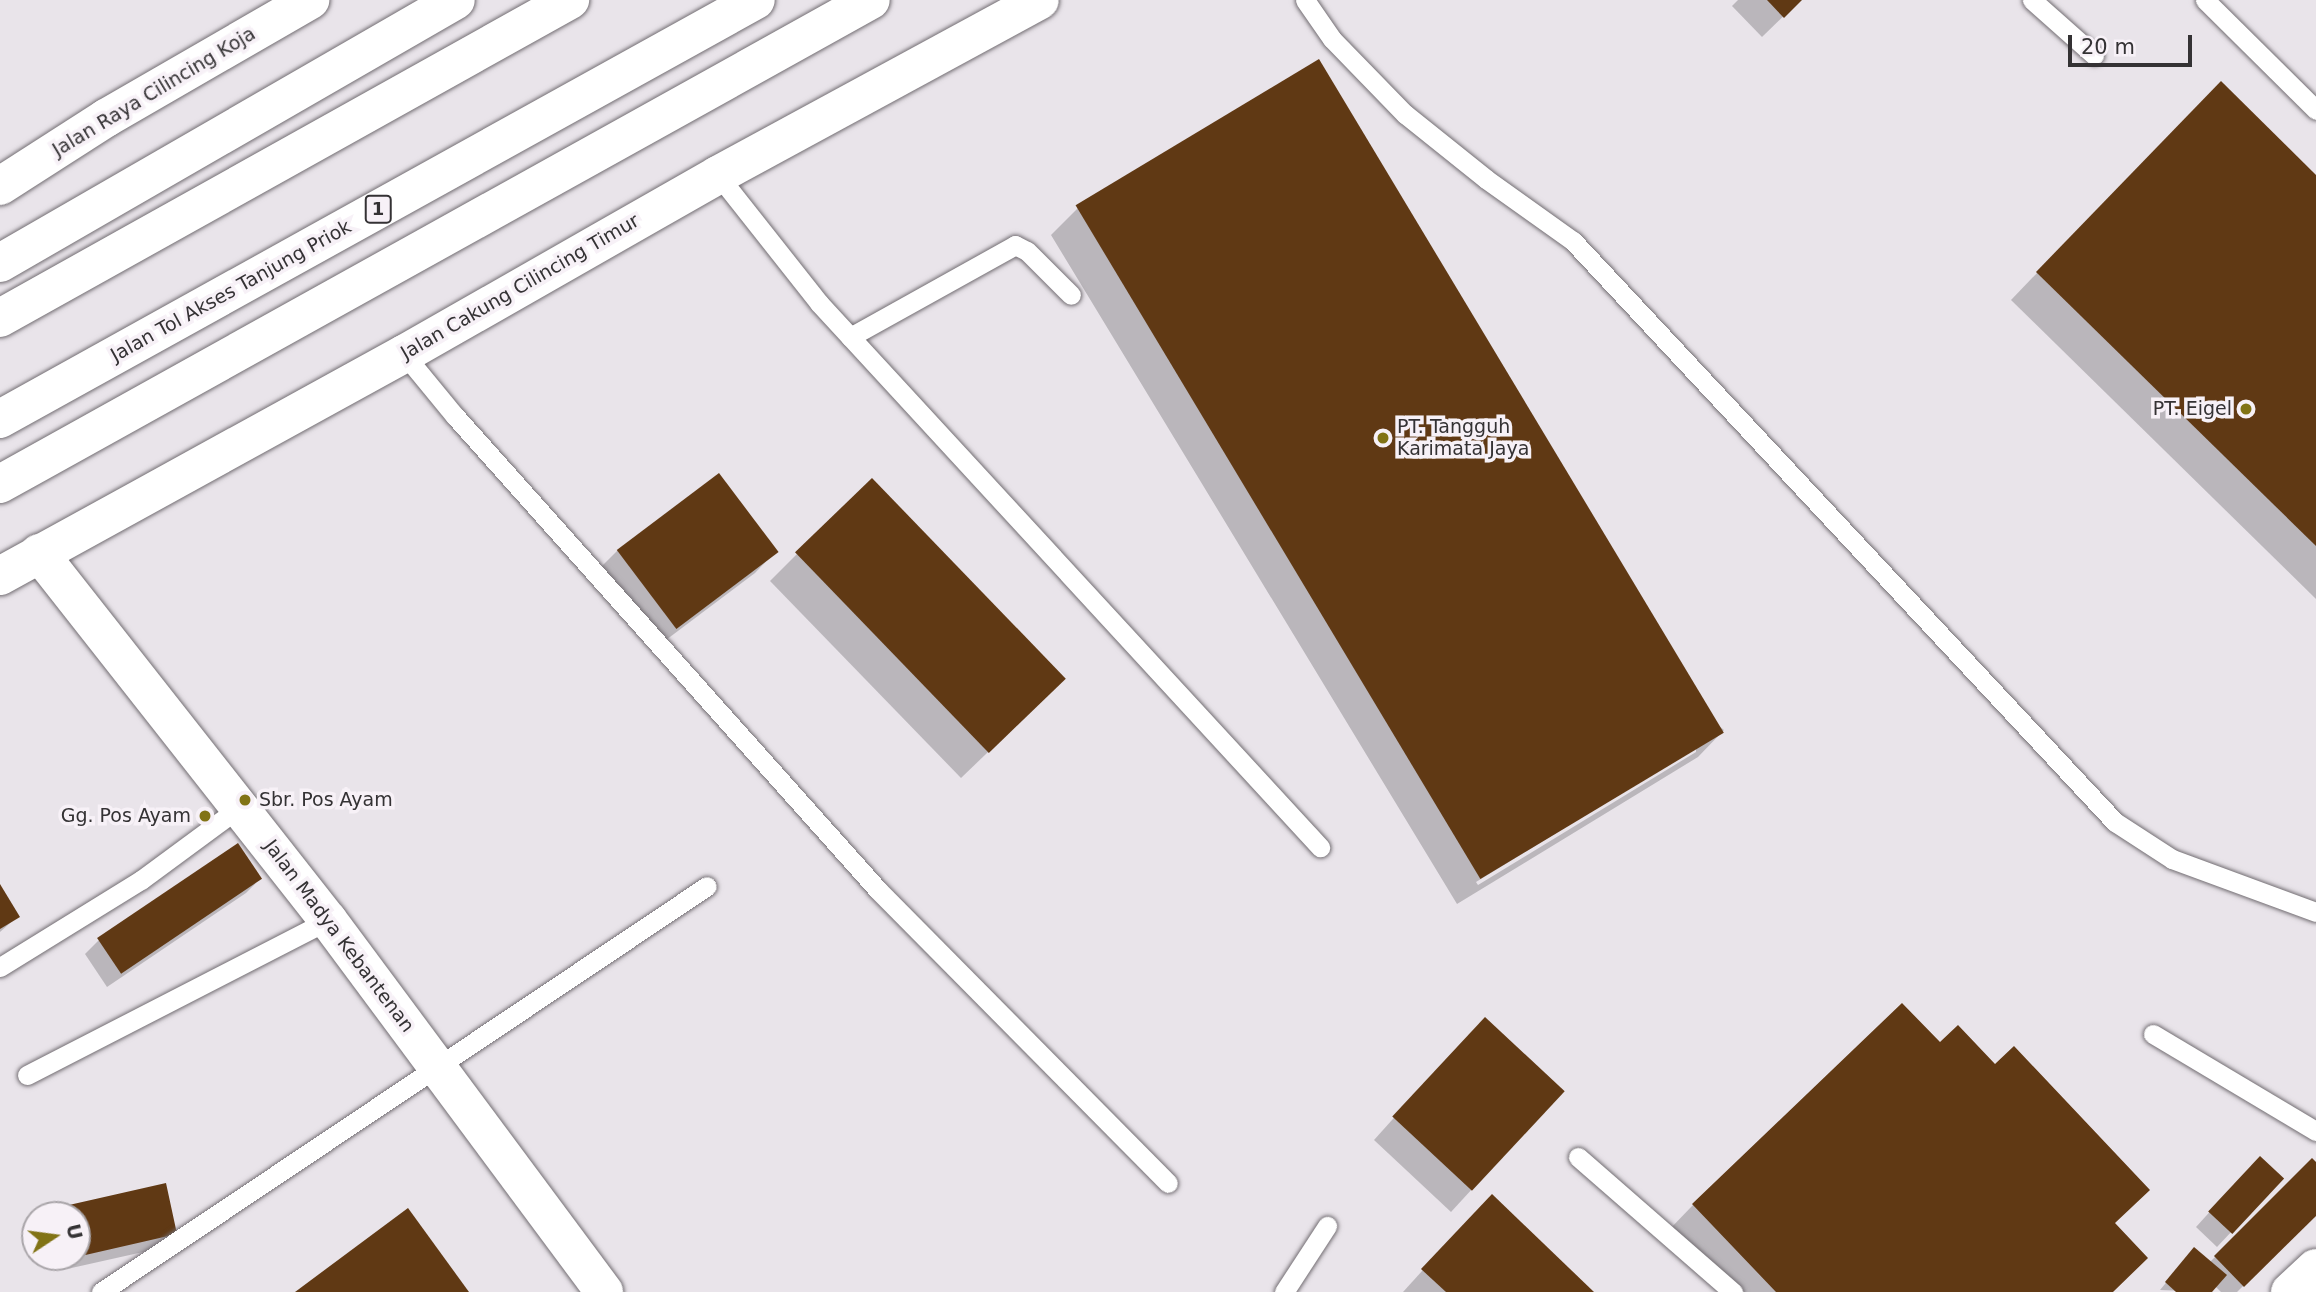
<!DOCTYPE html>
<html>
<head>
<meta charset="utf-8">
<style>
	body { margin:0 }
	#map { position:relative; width:2316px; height:1292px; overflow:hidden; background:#e9e4ea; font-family:"DejaVu Sans",sans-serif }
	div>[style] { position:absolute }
	.shadow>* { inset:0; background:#0003 }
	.building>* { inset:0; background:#603914; transform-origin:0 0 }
	.roads { filter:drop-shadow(0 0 2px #726d72) drop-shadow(0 0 2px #726d72) }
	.lane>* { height:19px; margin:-9.5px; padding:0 9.5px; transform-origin:9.5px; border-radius:9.5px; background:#fff }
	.street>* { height:38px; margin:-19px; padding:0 19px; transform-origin:19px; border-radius:19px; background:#fff }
	.highway>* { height:38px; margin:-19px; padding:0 19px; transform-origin:19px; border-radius:19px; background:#fff }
	.dots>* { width:19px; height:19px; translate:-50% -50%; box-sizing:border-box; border:4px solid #f7f1f7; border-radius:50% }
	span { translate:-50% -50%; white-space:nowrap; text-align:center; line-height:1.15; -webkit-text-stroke:7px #f7f1f7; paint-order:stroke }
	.shield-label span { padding:2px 5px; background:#f7f1f7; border:2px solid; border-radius:5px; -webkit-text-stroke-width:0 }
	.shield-label { font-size:18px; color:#343234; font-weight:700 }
	.street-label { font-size:19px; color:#343234 }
	.poi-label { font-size:19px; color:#343234 }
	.right { translate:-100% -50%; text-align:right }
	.left { translate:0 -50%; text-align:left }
	.north { position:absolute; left:21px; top:1201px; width:70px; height:70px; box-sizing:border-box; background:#f7f1f7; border:2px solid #a9a5a9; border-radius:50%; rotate:77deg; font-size:19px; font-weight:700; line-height:28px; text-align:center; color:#343234 }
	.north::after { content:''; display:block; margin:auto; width:24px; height:32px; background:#817315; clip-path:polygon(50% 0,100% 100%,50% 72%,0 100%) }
	.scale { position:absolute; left:2068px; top:35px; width:124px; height:32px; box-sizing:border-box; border:4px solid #343234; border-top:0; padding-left:9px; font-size:21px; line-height:24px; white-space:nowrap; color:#343234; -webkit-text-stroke:5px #f7f1f7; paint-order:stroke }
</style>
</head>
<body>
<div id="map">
	<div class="shadow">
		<i style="clip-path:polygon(1738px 0,1800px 0,1762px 37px,1732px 6px)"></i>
		<i style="clip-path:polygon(2194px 110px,2316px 177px,2316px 599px,2011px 300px)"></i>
		<i style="clip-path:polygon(evenodd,1078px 208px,1724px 730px,1698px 757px,1457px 904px,1051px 235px,1078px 208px,1696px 748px,1696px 752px,1478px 885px,1476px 882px,1696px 748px)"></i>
		<i style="clip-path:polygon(617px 551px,775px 552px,755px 573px,654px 649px,597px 571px)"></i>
		<i style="clip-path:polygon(797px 554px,1037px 705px,961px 778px,770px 581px)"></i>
		<i style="clip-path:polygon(260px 879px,246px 893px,107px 987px,85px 954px,99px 940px)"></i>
		<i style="clip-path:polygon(0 888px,18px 916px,0 932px)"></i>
		<i style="clip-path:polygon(1464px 1040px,1562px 1091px,1451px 1212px,1374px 1140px)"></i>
		<i style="clip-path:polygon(2312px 1160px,2316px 1164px,2316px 1214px,2237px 1292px,2221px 1292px,2215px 1286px,2210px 1292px,2160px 1290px,2188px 1256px,2209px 1263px)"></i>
		<i style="clip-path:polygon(2246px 1172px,2282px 1178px,2217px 1247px,2196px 1227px)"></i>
		<i style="clip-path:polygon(1693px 1205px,2113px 1224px,2111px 1292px,1724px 1292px,1667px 1232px)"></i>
		<i style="clip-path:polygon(70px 1206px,175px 1234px,161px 1248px,67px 1269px,64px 1257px,77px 1257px,77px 1215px,61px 1215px)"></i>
		<i style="clip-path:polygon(1471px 1217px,1591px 1292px,1403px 1292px)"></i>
	</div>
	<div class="building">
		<i style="clip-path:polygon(1767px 0,1802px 0,1784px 18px)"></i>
		<i style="left:1319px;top:59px;width:786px;height:284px;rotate:59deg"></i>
		<i style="clip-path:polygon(2221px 81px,2316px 175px,2316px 546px,2036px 272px)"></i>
		<i style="left:719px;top:473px;width:99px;height:128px;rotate:53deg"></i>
		<i style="left:872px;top:478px;width:279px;height:107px;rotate:46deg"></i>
		<i style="left:238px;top:843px;width:43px;height:170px;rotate:56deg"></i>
		<i style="clip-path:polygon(0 884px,20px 917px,0 929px)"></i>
		<i style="clip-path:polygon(1902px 1003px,1940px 1042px,1958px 1025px,1995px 1064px,2014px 1046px,2150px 1190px,2115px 1223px,2148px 1258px,2113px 1292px,1776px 1292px,1692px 1204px)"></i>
		<i style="left:1485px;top:1017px;width:109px;height:136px;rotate:43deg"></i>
		<i style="left:2260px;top:1156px;width:33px;height:76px;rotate:43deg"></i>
		<i style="clip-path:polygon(2312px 1158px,2316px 1162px,2316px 1216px,2244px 1287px,2214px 1256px)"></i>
		<i style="clip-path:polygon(166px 1183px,177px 1234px,81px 1256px,77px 1215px,72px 1215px,69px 1205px)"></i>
		<i style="clip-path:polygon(1492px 1194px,1594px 1292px,1446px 1292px,1421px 1269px)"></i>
		<i style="clip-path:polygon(408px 1208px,469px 1292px,295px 1292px)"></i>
		<i style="clip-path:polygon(2194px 1247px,2227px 1275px,2212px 1292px,2176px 1292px,2165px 1282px)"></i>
	</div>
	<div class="roads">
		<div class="lane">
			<i style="left:1305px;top:0;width:47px;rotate:55.3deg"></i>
			<i style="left:1332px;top:39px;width:105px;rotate:45.8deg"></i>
			<i style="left:1405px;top:114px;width:104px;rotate:38.7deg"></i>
			<i style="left:1486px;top:179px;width:107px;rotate:35.5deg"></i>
			<i style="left:1573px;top:241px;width:795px;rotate:46.99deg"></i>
			<i style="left:2115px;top:822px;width:68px;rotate:33deg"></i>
			<i style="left:2172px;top:859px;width:153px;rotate:20.2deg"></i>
			<i style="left:2032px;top:0;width:83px;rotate:41.6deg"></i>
			<i style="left:2205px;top:0;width:156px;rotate:44.7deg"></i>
			<i style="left:718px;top:175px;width:163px;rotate:51.7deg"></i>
			<i style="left:819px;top:303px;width:740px;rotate:47.36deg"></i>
			<i style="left:850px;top:337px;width:189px;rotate:-29.1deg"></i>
			<i style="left:1015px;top:245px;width:13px;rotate:27deg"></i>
			<i style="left:1027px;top:251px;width:62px;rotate:45deg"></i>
			<i style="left:404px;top:354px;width:80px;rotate:50.6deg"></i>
			<i style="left:455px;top:416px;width:635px;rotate:48.25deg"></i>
			<i style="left:878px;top:890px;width:412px;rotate:45.3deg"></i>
			<i style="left:0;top:967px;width:166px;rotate:-31.7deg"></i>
			<i style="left:141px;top:880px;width:123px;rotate:-36.4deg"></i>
			<i style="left:2153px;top:1034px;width:190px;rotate:30.8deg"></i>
			<i style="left:27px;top:1075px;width:339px;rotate:-27.2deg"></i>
			<i style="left:1578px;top:1157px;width:206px;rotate:41.1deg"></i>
			<i style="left:101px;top:1292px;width:729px;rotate:-33.82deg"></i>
			<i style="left:1284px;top:1292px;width:79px;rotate:-56.9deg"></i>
		</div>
		<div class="street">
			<i style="left:39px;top:553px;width:467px;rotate:51.8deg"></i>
			<i style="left:328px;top:920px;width:463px;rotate:53.4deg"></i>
			<i style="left:2290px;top:1292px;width:35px;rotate:-43deg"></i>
		</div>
		<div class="highway">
			<i style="left:0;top:186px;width:126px;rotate:-32.7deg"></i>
			<i style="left:106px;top:118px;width:236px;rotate:-30deg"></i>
			<i style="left:0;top:263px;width:526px;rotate:-29.97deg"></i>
			<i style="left:0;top:318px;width:653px;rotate:-29.16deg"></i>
			<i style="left:0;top:419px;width:864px;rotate:-29deg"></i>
			<i style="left:0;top:484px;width:996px;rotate:-29.06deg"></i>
			<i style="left:0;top:576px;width:461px;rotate:-28.8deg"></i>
			<i style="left:404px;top:354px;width:361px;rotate:-29.7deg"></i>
			<i style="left:718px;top:175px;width:366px;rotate:-28.5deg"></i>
		</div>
	</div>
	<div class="dots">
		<i style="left:2246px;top:409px;background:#817315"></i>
		<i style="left:1383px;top:438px;background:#817315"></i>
		<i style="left:245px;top:800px;background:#817315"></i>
		<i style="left:205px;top:816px;background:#817315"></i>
	</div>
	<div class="shield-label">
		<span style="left:378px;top:209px">1</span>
	</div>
	<div class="street-label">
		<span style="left:154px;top:92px;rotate:-31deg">Jalan Raya Cilincing Koja</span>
		<span style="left:520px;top:287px;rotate:-30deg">Jalan Cakung Cilincing Timur</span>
		<span style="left:231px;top:291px;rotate:-29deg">Jalan Tol Akses Tanjung Priok</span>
		<span style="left:339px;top:936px;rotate:53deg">Jalan Madya Kebantenan</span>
	</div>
	<div class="poi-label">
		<span class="right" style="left:2232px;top:409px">PT. Eigel</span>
		<span class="left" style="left:1397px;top:438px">PT. Tangguh<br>Karimata Jaya</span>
		<span class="left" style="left:259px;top:800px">Sbr. Pos Ayam</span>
		<span class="right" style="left:191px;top:816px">Gg. Pos Ayam</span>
	</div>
	<div class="north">U</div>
	<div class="scale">20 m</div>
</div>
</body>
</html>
